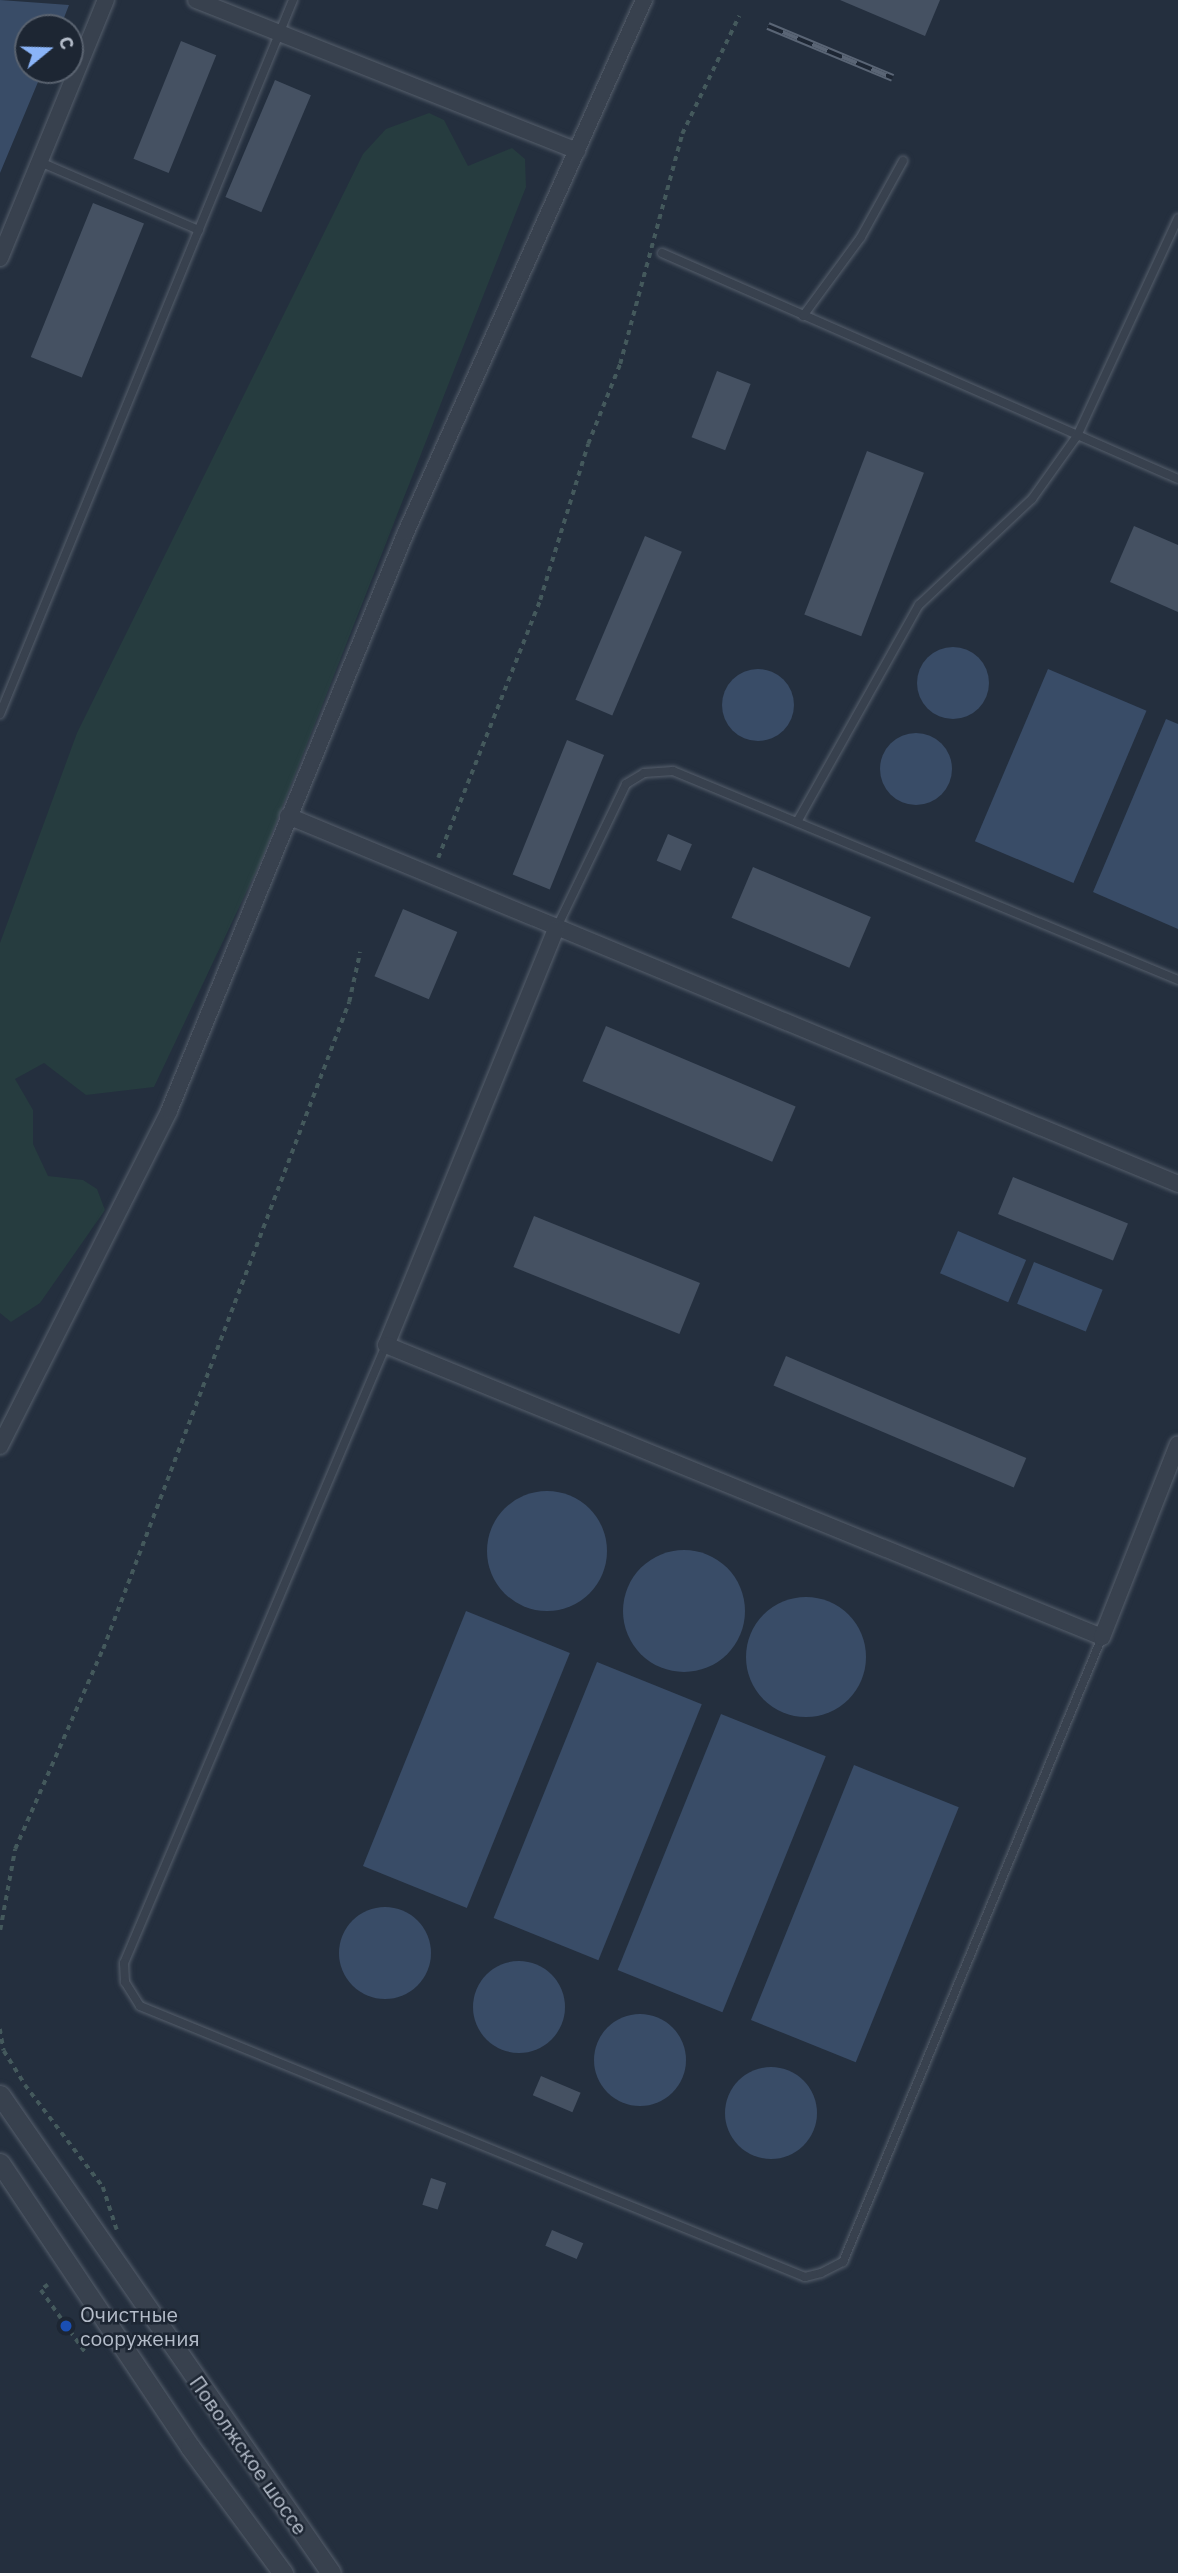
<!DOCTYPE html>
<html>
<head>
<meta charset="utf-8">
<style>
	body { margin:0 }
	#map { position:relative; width:1178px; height:2573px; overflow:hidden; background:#242f3e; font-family:"IBM Plex Sans",sans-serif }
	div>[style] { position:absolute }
	.green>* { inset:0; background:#263c3f }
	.water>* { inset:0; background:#394c67; transform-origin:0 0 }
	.round { border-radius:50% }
	.building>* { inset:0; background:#455162; transform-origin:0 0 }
	.path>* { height:3.5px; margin-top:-1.75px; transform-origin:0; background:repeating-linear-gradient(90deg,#44595c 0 5px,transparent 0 10px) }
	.roads { filter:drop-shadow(0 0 2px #565f6c) drop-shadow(0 0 2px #565f6c) }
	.service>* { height:8px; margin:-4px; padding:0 4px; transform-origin:4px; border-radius:4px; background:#38414e }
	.minor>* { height:16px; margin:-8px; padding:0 8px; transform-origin:8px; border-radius:8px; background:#38414e }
	.tertiary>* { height:19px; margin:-9.5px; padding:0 9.5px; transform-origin:9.5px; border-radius:9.5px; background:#38414e }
	.rail>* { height:8px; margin-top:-4px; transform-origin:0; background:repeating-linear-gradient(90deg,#1d2633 0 16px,#5a6575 0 32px); box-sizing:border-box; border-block:2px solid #5a6575 }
	.dots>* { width:19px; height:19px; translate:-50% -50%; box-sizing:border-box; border:4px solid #1d2633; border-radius:50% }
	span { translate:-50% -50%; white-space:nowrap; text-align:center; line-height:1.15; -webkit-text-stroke:5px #1d2633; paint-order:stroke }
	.poi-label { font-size:21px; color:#b4bcc9 }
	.left { translate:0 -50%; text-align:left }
	.street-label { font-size:21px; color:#b4bcc9 }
	.north { position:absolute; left:14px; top:14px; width:70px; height:70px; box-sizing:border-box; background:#1d2633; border:2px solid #59626f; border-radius:50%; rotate:71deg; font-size:19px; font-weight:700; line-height:28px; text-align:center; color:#b4bcc9 }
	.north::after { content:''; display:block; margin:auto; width:24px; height:32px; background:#8ab4f8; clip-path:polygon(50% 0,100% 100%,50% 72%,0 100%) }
</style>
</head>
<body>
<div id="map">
	<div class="green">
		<i style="clip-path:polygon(429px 113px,444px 120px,468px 166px,512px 148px,525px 159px,526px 187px,261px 861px,154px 1087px,86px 1095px,44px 1063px,15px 1079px,33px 1110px,33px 1144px,48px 1176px,83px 1180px,97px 1189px,105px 1210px,40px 1303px,11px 1322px,0 1313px,0 943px,77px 733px,363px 154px,386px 129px)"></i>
	</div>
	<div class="water">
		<i style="clip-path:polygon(0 0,69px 5px,60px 28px,28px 28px,28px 70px,43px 70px,0 173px)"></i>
		<i class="round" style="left:917px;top:647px;width:72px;height:72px"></i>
		<i style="left:1048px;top:669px;width:107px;height:187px;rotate:23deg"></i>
		<i class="round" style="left:722px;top:669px;width:72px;height:72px"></i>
		<i style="clip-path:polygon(1166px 719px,1178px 724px,1178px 929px,1093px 892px)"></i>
		<i class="round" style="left:880px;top:733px;width:72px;height:72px"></i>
		<i style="left:958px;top:1231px;width:74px;height:46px;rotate:23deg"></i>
		<i style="left:1034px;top:1262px;width:74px;height:45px;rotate:22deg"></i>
		<i class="round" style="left:487px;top:1491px;width:120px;height:120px"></i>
		<i class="round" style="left:623px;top:1550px;width:122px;height:122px"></i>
		<i class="round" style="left:746px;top:1597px;width:120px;height:120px"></i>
		<i style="left:466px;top:1611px;width:112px;height:275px;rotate:22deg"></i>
		<i style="left:597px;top:1662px;width:113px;height:276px;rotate:22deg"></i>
		<i style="left:721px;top:1714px;width:113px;height:276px;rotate:22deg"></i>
		<i style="left:854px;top:1765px;width:113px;height:275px;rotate:22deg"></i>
		<i class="round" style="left:339px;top:1907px;width:92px;height:92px"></i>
		<i class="round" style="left:473px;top:1961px;width:92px;height:92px"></i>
		<i class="round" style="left:594px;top:2014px;width:92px;height:92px"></i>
		<i class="round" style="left:725px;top:2067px;width:92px;height:92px"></i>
	</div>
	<div class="building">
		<i style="clip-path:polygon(840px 0,940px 0,925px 36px)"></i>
		<i style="left:181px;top:41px;width:38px;height:127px;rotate:22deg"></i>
		<i style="left:275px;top:80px;width:39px;height:127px;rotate:23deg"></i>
		<i style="left:93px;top:203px;width:55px;height:166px;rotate:22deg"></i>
		<i style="left:717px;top:371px;width:36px;height:71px;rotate:21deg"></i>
		<i style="left:867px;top:451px;width:61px;height:175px;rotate:21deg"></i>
		<i style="clip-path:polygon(1134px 526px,1178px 545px,1178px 612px,1110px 582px)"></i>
		<i style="left:645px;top:536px;width:40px;height:178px;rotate:23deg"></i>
		<i style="left:567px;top:740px;width:40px;height:145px;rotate:22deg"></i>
		<i style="left:668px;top:834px;width:26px;height:29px;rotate:23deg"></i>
		<i style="left:753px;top:867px;width:128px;height:55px;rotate:23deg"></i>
		<i style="left:403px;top:909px;width:59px;height:73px;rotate:23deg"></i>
		<i style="left:606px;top:1026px;width:206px;height:60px;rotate:23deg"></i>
		<i style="left:1013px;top:1177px;width:124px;height:40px;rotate:22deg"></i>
		<i style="left:534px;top:1216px;width:179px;height:55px;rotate:22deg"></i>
		<i style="left:786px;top:1356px;width:261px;height:32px;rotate:23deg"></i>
		<i style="left:541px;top:2076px;width:43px;height:21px;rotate:23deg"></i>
		<i style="left:431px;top:2178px;width:16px;height:28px;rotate:18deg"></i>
		<i style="left:552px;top:2230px;width:34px;height:17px;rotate:23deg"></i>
	</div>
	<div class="path">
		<i style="left:438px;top:858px;width:277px;rotate:-68.4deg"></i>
		<i style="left:540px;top:600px;width:163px;rotate:-72.9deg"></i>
		<i style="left:588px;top:444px;width:86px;rotate:-68.2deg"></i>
		<i style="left:620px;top:364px;width:238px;rotate:-74.9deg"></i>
		<i style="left:682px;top:134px;width:131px;rotate:-64.2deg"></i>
		<i style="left:0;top:1930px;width:82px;rotate:-79.5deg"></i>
		<i style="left:15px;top:1849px;width:219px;rotate:-66.3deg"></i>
		<i style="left:103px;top:1649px;width:692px;rotate:-69.18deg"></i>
		<i style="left:349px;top:1002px;width:51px;rotate:-77.6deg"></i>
		<i style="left:0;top:2029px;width:22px;rotate:80deg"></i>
		<i style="left:4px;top:2051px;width:40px;rotate:58deg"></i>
		<i style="left:25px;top:2085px;width:128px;rotate:52.6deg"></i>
		<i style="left:103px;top:2187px;width:45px;rotate:72deg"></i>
		<i style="left:48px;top:2285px;width:9px;rotate:144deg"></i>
		<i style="left:41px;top:2290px;width:76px;rotate:54.6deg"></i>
	</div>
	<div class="roads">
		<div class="service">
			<i style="left:40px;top:162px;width:173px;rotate:23.2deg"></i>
			<i style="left:662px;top:253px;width:563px;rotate:23.65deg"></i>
			<i style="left:803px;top:316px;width:98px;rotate:-53.7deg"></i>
			<i style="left:861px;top:237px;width:87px;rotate:-61.1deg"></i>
			<i style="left:0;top:714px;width:772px;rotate:-67.69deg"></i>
			<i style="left:797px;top:822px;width:249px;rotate:-60.7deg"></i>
			<i style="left:919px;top:605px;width:155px;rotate:-43.2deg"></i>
			<i style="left:1032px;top:499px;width:77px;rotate:-54.5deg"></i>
			<i style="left:1077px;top:436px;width:240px;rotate:-65.1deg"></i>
			<i style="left:556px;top:929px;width:161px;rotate:-64.2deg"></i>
			<i style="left:626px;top:784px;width:21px;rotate:-31deg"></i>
			<i style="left:644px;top:773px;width:29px;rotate:-4deg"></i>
			<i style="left:673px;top:771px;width:547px;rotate:22.48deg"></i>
			<i style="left:386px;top:1345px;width:671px;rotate:112.97deg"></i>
			<i style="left:124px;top:1963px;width:19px;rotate:87deg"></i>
			<i style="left:125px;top:1982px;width:28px;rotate:58deg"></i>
			<i style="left:140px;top:2006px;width:718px;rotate:22.17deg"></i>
			<i style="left:805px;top:2277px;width:16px;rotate:-14deg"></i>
			<i style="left:821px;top:2273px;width:25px;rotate:-27deg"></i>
			<i style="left:843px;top:2262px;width:677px;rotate:-67.49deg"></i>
		</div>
		<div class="minor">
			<i style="left:196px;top:0;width:410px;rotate:21.6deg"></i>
			<i style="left:0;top:258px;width:279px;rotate:-67.7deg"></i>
			<i style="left:288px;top:816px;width:963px;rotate:22.46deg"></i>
			<i style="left:556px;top:929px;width:449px;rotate:112.2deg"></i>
			<i style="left:386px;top:1345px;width:773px;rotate:22.19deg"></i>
			<i style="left:1102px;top:1637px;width:207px;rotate:-68.5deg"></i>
			<i style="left:0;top:1446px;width:375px;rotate:-63.2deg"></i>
			<i style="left:169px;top:1111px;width:626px;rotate:-67.74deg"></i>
			<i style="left:406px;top:532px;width:583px;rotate:-65.9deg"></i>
		</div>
		<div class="tertiary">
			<i style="left:0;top:2095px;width:581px;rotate:55.3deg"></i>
			<i style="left:0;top:2163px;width:342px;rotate:56.2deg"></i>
			<i style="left:190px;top:2447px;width:157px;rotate:53.6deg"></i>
		</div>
	</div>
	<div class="rail">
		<i style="left:768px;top:26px;width:135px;rotate:22.6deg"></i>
	</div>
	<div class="dots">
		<i style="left:66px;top:2326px;background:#1a4fb4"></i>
	</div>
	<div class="poi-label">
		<span class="left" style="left:80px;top:2326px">Очистные<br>сооружения</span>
	</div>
	<div class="street-label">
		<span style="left:249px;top:2455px;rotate:55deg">Поволжское шоссе</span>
	</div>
	<div class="north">С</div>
</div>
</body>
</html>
